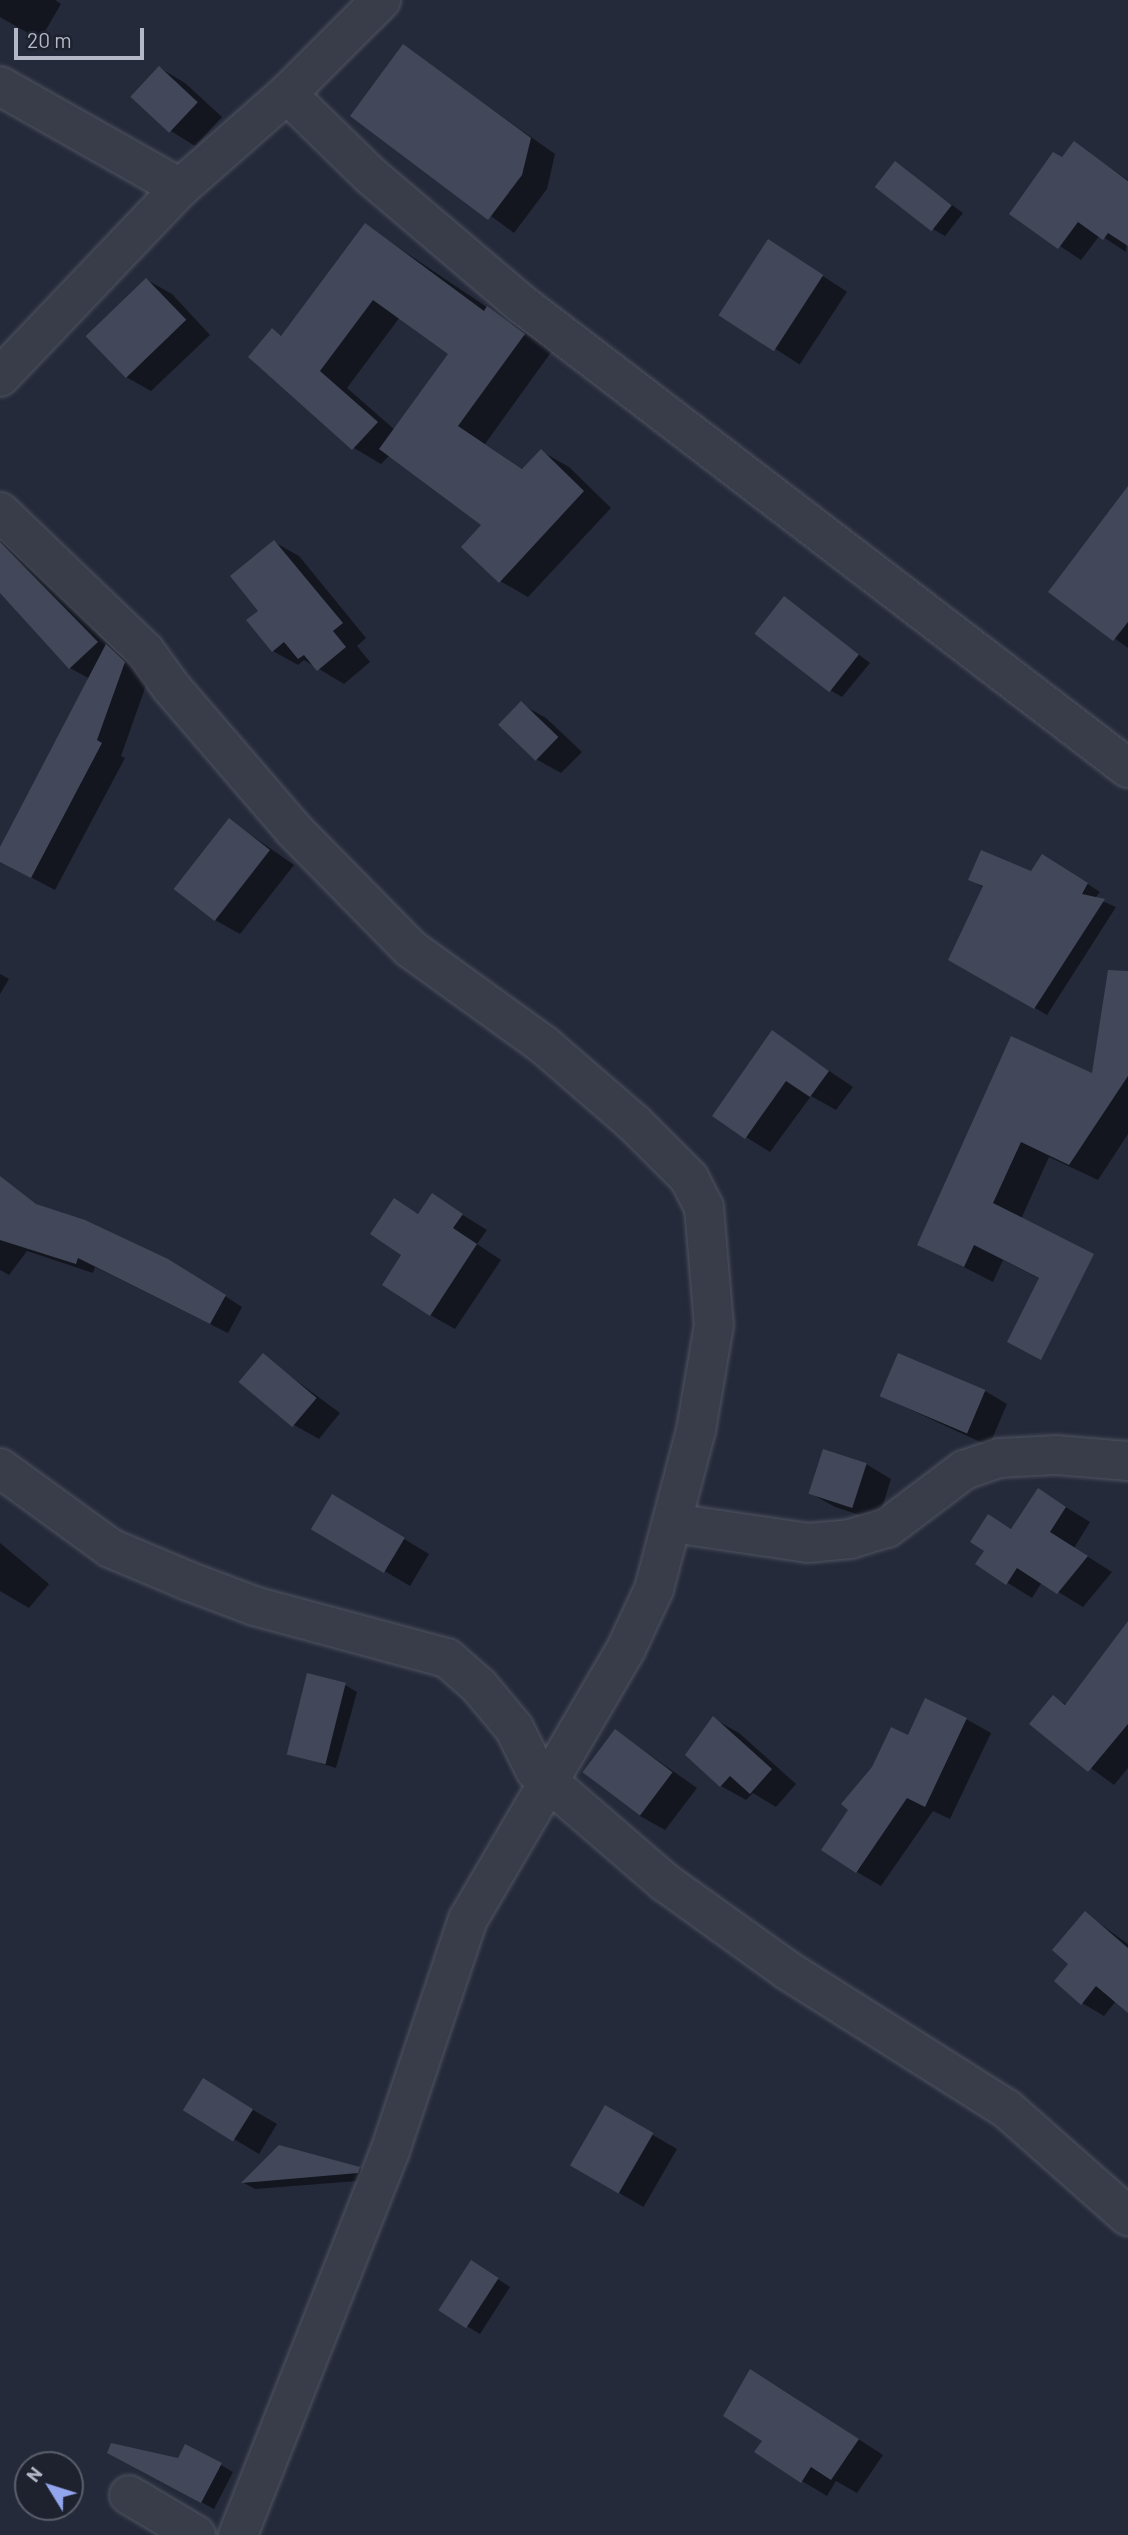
<!DOCTYPE html>
<html>
<head>
<meta charset="utf-8">
<style>
	body { margin:0 }
	#map { position:relative; width:1128px; height:2535px; overflow:hidden; background:#252a3a; font-family:Barlow,sans-serif }
	div>[style] { position:absolute }
	.shadow>* { inset:0; background:#0007; transform-origin:0 0 }
	.building>* { inset:0; background:#424859; transform-origin:0 0 }
	.roads { filter:drop-shadow(0 0 2px #515562) drop-shadow(0 0 2px #515562) }
	.minor>* { height:38px; margin:-19px; padding:0 19px; transform-origin:19px; border-radius:19px; background:#393d4a }
	span { translate:-50% -50%; white-space:nowrap; text-align:center; line-height:1.15; -webkit-text-stroke:5px #1e222f; paint-order:stroke }
	.north { position:absolute; left:14px; top:2451px; width:70px; height:70px; box-sizing:border-box; background:#1e222f; border:2px solid #5a5e6b; border-radius:50%; rotate:308deg; font-size:19px; font-weight:700; line-height:28px; text-align:center; color:#b4b8c6 }
	.north::after { content:''; display:block; margin:auto; width:24px; height:32px; background:#92a5ed; clip-path:polygon(50% 0,100% 100%,50% 72%,0 100%) }
	.scale { position:absolute; left:14px; top:28px; width:130px; height:32px; box-sizing:border-box; border:4px solid #b4b8c6; border-top:0; padding-left:9px; font-size:21px; line-height:24px; white-space:nowrap; color:#b4b8c6; -webkit-text-stroke:5px #1e222f; paint-order:stroke }
</style>
</head>
<body>
<div id="map">
	<div class="shadow">
		<i style="clip-path:polygon(0 0,55px 0,61px 4px,40px 40px,0 17px)"></i>
		<i style="clip-path:polygon(404px 47px,555px 154px,547px 189px,514px 233px,353px 115px)"></i>
		<i style="clip-path:polygon(160px 68px,185px 83px,222px 117px,195px 146px,171px 131px)"></i>
		<i style="clip-path:polygon(1074px 143px,1128px 180px,1126px 252px,1100px 235px,1081px 260px,1012px 214px)"></i>
		<i style="clip-path:polygon(895px 163px,963px 213px,945px 236px,933px 229px)"></i>
		<i style="clip-path:polygon(evenodd,365px 225px,552px 351px,485px 444px,524px 470px,541px 451px,569px 467px,611px 508px,528px 597px,500px 581px,484px 525px,390px 455px,381px 464px,354px 448px,273px 331px,283px 337px,365px 225px,400px 317px,450px 354px,395px 430px,347px 388px,400px 317px)"></i>
		<i style="left:769px;top:241px;width:93px;height:87px;rotate:33deg"></i>
		<i style="clip-path:polygon(147px 280px,172px 294px,210px 335px,151px 391px,126px 377px)"></i>
		<i style="clip-path:polygon(1128px 489px,1128px 648px,1051px 592px)"></i>
		<i style="clip-path:polygon(0 540px,15px 549px,117px 653px,149px 677px,121px 756px,125px 758px,55px 890px,0 861px,0 850px,90px 679px,70px 668px,0 590px)"></i>
		<i style="clip-path:polygon(274px 542px,299px 556px,366px 638px,357px 646px,370px 662px,344px 684px,304px 660px,298px 665px,273px 651px,261px 611px)"></i>
		<i style="clip-path:polygon(785px 599px,870px 663px,842px 697px,830px 690px)"></i>
		<i style="clip-path:polygon(521px 704px,546px 718px,582px 752px,561px 773px,536px 759px)"></i>
		<i style="clip-path:polygon(230px 820px,294px 865px,240px 934px,215px 920px)"></i>
		<i style="clip-path:polygon(1055px 863px,1100px 892px,1095px 898px,1116px 907px,1047px 1015px,950px 959px,984px 888px,971px 880px,1031px 873px)"></i>
		<i style="clip-path:polygon(0 974px,9px 979px,0 994px)"></i>
		<i style="clip-path:polygon(773px 1033px,853px 1087px,836px 1110px,811px 1096px,770px 1152px,746px 1137px)"></i>
		<i style="clip-path:polygon(1012px 1038px,1093px 1075px,1128px 1041px,1128px 1134px,1098px 1180px,1049px 1157px,1021px 1219px,1065px 1292px,1003px 1260px,993px 1282px,919px 1244px)"></i>
		<i style="clip-path:polygon(4px 1182px,43px 1209px,186px 1271px,242px 1307px,228px 1333px,95px 1267px,93px 1273px,27px 1251px,9px 1275px,0 1270px,0 1187px)"></i>
		<i style="clip-path:polygon(432px 1196px,487px 1230px,477px 1244px,501px 1260px,455px 1329px,430px 1315px,404px 1255px,395px 1200px,420px 1215px)"></i>
		<i style="clip-path:polygon(263px 1356px,340px 1413px,319px 1439px,294px 1425px)"></i>
		<i style="clip-path:polygon(985px 1391px,1007px 1404px,989px 1446px,883px 1397px)"></i>
		<i style="clip-path:polygon(866px 1464px,891px 1479px,878px 1521px,835px 1507px,810px 1493px)"></i>
		<i style="clip-path:polygon(1038px 1490px,1090px 1522px,1074px 1548px,1112px 1572px,1083px 1607px,1042px 1582px,1032px 1598px,977px 1564px,986px 1550px,989px 1516px,1013px 1530px)"></i>
		<i style="clip-path:polygon(358px 1511px,429px 1554px,410px 1586px,314px 1529px)"></i>
		<i style="clip-path:polygon(0 1543px,49px 1584px,29px 1608px,0 1591px)"></i>
		<i style="clip-path:polygon(1128px 1635px,1128px 1768px,1114px 1785px,1031px 1724px,1053px 1697px,1067px 1705px)"></i>
		<i style="clip-path:polygon(345px 1685px,357px 1692px,336px 1768px,287px 1753px)"></i>
		<i style="clip-path:polygon(714px 1719px,739px 1733px,796px 1784px,776px 1807px,753px 1793px,746px 1800px,721px 1786px)"></i>
		<i style="clip-path:polygon(966px 1719px,991px 1733px,950px 1819px,933px 1811px,881px 1886px,857px 1872px,909px 1737px)"></i>
		<i style="clip-path:polygon(616px 1731px,697px 1788px,665px 1830px,640px 1816px)"></i>
		<i style="clip-path:polygon(1085px 1913px,1128px 1944px,1128px 2011px,1116px 2001px,1104px 2016px,1082px 2003px,1071px 1963px)"></i>
		<i style="clip-path:polygon(228px 2095px,277px 2124px,259px 2154px,186px 2110px)"></i>
		<i style="left:606px;top:2108px;width:82px;height:67px;rotate:30deg"></i>
		<i style="clip-path:polygon(279px 2147px,360px 2168px,372px 2175px,370px 2180px,255px 2189px,244px 2183px)"></i>
		<i style="clip-path:polygon(484px 2270px,510px 2287px,480px 2334px,442px 2311px)"></i>
		<i style="clip-path:polygon(775px 2385px,883px 2455px,857px 2493px,836px 2481px,827px 2496px,802px 2481px,765px 2440px)"></i>
		<i style="clip-path:polygon(122px 2460px,179px 2460px,221px 2465px,233px 2472px,214px 2509px)"></i>
	</div>
	<div class="building">
		<i style="clip-path:polygon(403px 44px,531px 138px,522px 175px,488px 220px,350px 116px)"></i>
		<i style="left:159px;top:66px;width:53px;height:42px;rotate:43deg"></i>
		<i style="clip-path:polygon(1074px 141px,1128px 181px,1128px 246px,1108px 233px,1103px 240px,1078px 222px,1058px 249px,1009px 214px,1053px 152px,1062px 157px)"></i>
		<i style="left:895px;top:161px;width:72px;height:33px;rotate:38deg"></i>
		<i style="clip-path:polygon(365px 223px,484px 311px,487px 306px,525px 334px,458px 426px,522px 469px,541px 449px,584px 491px,499px 583px,461px 547px,481px 525px,379px 449px,448px 354px,373px 300px,320px 371px,378px 422px,352px 450px,248px 357px,272px 328px,281px 336px)"></i>
		<i style="left:768px;top:239px;width:66px;height:91px;rotate:33deg"></i>
		<i style="left:146px;top:278px;width:58px;height:84px;rotate:46deg"></i>
		<i style="clip-path:polygon(1128px 486px,1128px 622px,1113px 641px,1048px 592px)"></i>
		<i style="clip-path:polygon(274px 540px,343px 623px,333px 631px,346px 647px,317px 671px,304px 655px,298px 659px,284px 642px,272px 652px,246px 620px,258px 611px,230px 576px)"></i>
		<i style="clip-path:polygon(0 542px,98px 642px,69px 669px,0 593px)"></i>
		<i style="left:784px;top:596px;width:95px;height:48px;rotate:38deg"></i>
		<i style="clip-path:polygon(106px 644px,125px 662px,97px 740px,102px 743px,31px 878px,0 862px,0 847px)"></i>
		<i style="left:521px;top:701px;width:52px;height:33px;rotate:44deg"></i>
		<i style="left:229px;top:818px;width:52px;height:90px;rotate:38deg"></i>
		<i style="clip-path:polygon(981px 850px,1031px 871px,1042px 854px,1088px 883px,1082px 894px,1105px 899px,1034px 1009px,948px 960px,983px 886px,968px 880px)"></i>
		<i style="clip-path:polygon(1108px 970px,1128px 971px,1128px 1076px,1069px 1165px,1021px 1142px,993px 1203px,1094px 1254px,1041px 1360px,1007px 1342px,1039px 1278px,974px 1245px,964px 1267px,917px 1245px,1011px 1036px,1092px 1073px)"></i>
		<i style="clip-path:polygon(772px 1030px,829px 1071px,810px 1097px,786px 1081px,745px 1139px,712px 1116px)"></i>
		<i style="clip-path:polygon(0 1176px,36px 1204px,85px 1220px,168px 1259px,226px 1295px,210px 1324px,78px 1258px,76px 1264px,0 1240px)"></i>
		<i style="clip-path:polygon(432px 1193px,463px 1214px,453px 1228px,477px 1244px,430px 1316px,382px 1285px,401px 1255px,370px 1234px,394px 1198px,418px 1214px)"></i>
		<i style="left:263px;top:1353px;width:70px;height:38px;rotate:40deg"></i>
		<i style="left:898px;top:1353px;width:95px;height:47px;rotate:23deg"></i>
		<i style="left:823px;top:1449px;width:46px;height:47px;rotate:18deg"></i>
		<i style="clip-path:polygon(1038px 1488px,1066px 1507px,1050px 1532px,1088px 1556px,1057px 1594px,1017px 1568px,1006px 1585px,975px 1564px,984px 1551px,970px 1542px,988px 1514px,1011px 1529px)"></i>
		<i style="left:332px;top:1494px;width:85px;height:41px;rotate:31deg"></i>
		<i style="clip-path:polygon(1128px 1621px,1128px 1724px,1088px 1772px,1029px 1724px,1053px 1695px,1065px 1705px)"></i>
		<i style="left:307px;top:1673px;width:40px;height:84px;rotate:14deg"></i>
		<i style="clip-path:polygon(925px 1698px,967px 1718px,925px 1807px,907px 1798px,856px 1873px,821px 1850px,848px 1810px,841px 1804px,872px 1767px,891px 1727px,908px 1735px)"></i>
		<i style="clip-path:polygon(713px 1716px,772px 1769px,750px 1794px,730px 1776px,720px 1787px,685px 1755px)"></i>
		<i style="left:615px;top:1729px;width:72px;height:54px;rotate:37deg"></i>
		<i style="clip-path:polygon(1085px 1911px,1128px 1948px,1128px 2013px,1096px 1986px,1081px 2005px,1054px 1981px,1068px 1964px,1052px 1950px)"></i>
		<i style="left:203px;top:2078px;width:59px;height:38px;rotate:32deg"></i>
		<i style="left:605px;top:2105px;width:56px;height:70px;rotate:30deg"></i>
		<i style="clip-path:polygon(279px 2145px,360px 2167px,358px 2173px,241px 2183px)"></i>
		<i style="left:471px;top:2260px;width:33px;height:60px;rotate:33deg"></i>
		<i style="clip-path:polygon(750px 2369px,859px 2439px,831px 2480px,811px 2467px,801px 2483px,754px 2452px,762px 2441px,723px 2416px)"></i>
		<i style="clip-path:polygon(111px 2443px,178px 2458px,185px 2444px,222px 2463px,201px 2503px,107px 2453px)"></i>
	</div>
	<div class="roads">
		<div class="minor">
			<i style="left:0;top:86px;width:207px;rotate:29.5deg"></i>
			<i style="left:287px;top:94px;width:116px;rotate:44.3deg"></i>
			<i style="left:370px;top:175px;width:201px;rotate:40.4deg"></i>
			<i style="left:523px;top:305px;width:762px;rotate:37.43deg"></i>
			<i style="left:0;top:377px;width:261px;rotate:-46.4deg"></i>
			<i style="left:180px;top:188px;width:142px;rotate:-41.3deg"></i>
			<i style="left:287px;top:94px;width:133px;rotate:-45deg"></i>
			<i style="left:0;top:512px;width:201px;rotate:43.8deg"></i>
			<i style="left:145px;top:651px;width:44px;rotate:54.2deg"></i>
			<i style="left:171px;top:687px;width:187px;rotate:49.3deg"></i>
			<i style="left:293px;top:829px;width:168px;rotate:45.5deg"></i>
			<i style="left:411px;top:949px;width:164px;rotate:35.8deg"></i>
			<i style="left:544px;top:1045px;width:119px;rotate:40.9deg"></i>
			<i style="left:634px;top:1123px;width:78px;rotate:45deg"></i>
			<i style="left:689px;top:1178px;width:33px;rotate:63deg"></i>
			<i style="left:704px;top:1207px;width:118px;rotate:85.2deg"></i>
			<i style="left:714px;top:1325px;width:107px;rotate:99.7deg"></i>
			<i style="left:696px;top:1430px;width:164px;rotate:104.8deg"></i>
			<i style="left:654px;top:1589px;width:66px;rotate:115deg"></i>
			<i style="left:626px;top:1649px;width:313px;rotate:120.3deg"></i>
			<i style="left:468px;top:1919px;width:245px;rotate:108.6deg"></i>
			<i style="left:390px;top:2151px;width:413px;rotate:111.6deg"></i>
			<i style="left:0;top:1468px;width:136px;rotate:36deg"></i>
			<i style="left:110px;top:1548px;width:85px;rotate:22.9deg"></i>
			<i style="left:188px;top:1581px;width:71px;rotate:20.7deg"></i>
			<i style="left:254px;top:1606px;width:200px;rotate:15.1deg"></i>
			<i style="left:447px;top:1658px;width:43px;rotate:41.2deg"></i>
			<i style="left:479px;top:1686px;width:55px;rotate:50.2deg"></i>
			<i style="left:514px;top:1728px;width:47px;rotate:63.4deg"></i>
			<i style="left:535px;top:1770px;width:173px;rotate:40.8deg"></i>
			<i style="left:666px;top:1883px;width:149px;rotate:35.7deg"></i>
			<i style="left:787px;top:1970px;width:260px;rotate:32.3deg"></i>
			<i style="left:1007px;top:2109px;width:162px;rotate:41.5deg"></i>
			<i style="left:673px;top:1523px;width:136px;rotate:8.4deg"></i>
			<i style="left:808px;top:1543px;width:42px;rotate:-5.4deg"></i>
			<i style="left:850px;top:1539px;width:39px;rotate:-17deg"></i>
			<i style="left:887px;top:1528px;width:96px;rotate:-37deg"></i>
			<i style="left:964px;top:1470px;width:37px;rotate:-19deg"></i>
			<i style="left:999px;top:1458px;width:57px;rotate:-3deg"></i>
			<i style="left:1056px;top:1455px;width:72px;rotate:4.8deg"></i>
			<i style="left:129px;top:2495px;width:78px;rotate:30.8deg"></i>
		</div>
	</div>
	<div class="north">N</div>
	<div class="scale">20 m</div>
</div>
</body>
</html>
